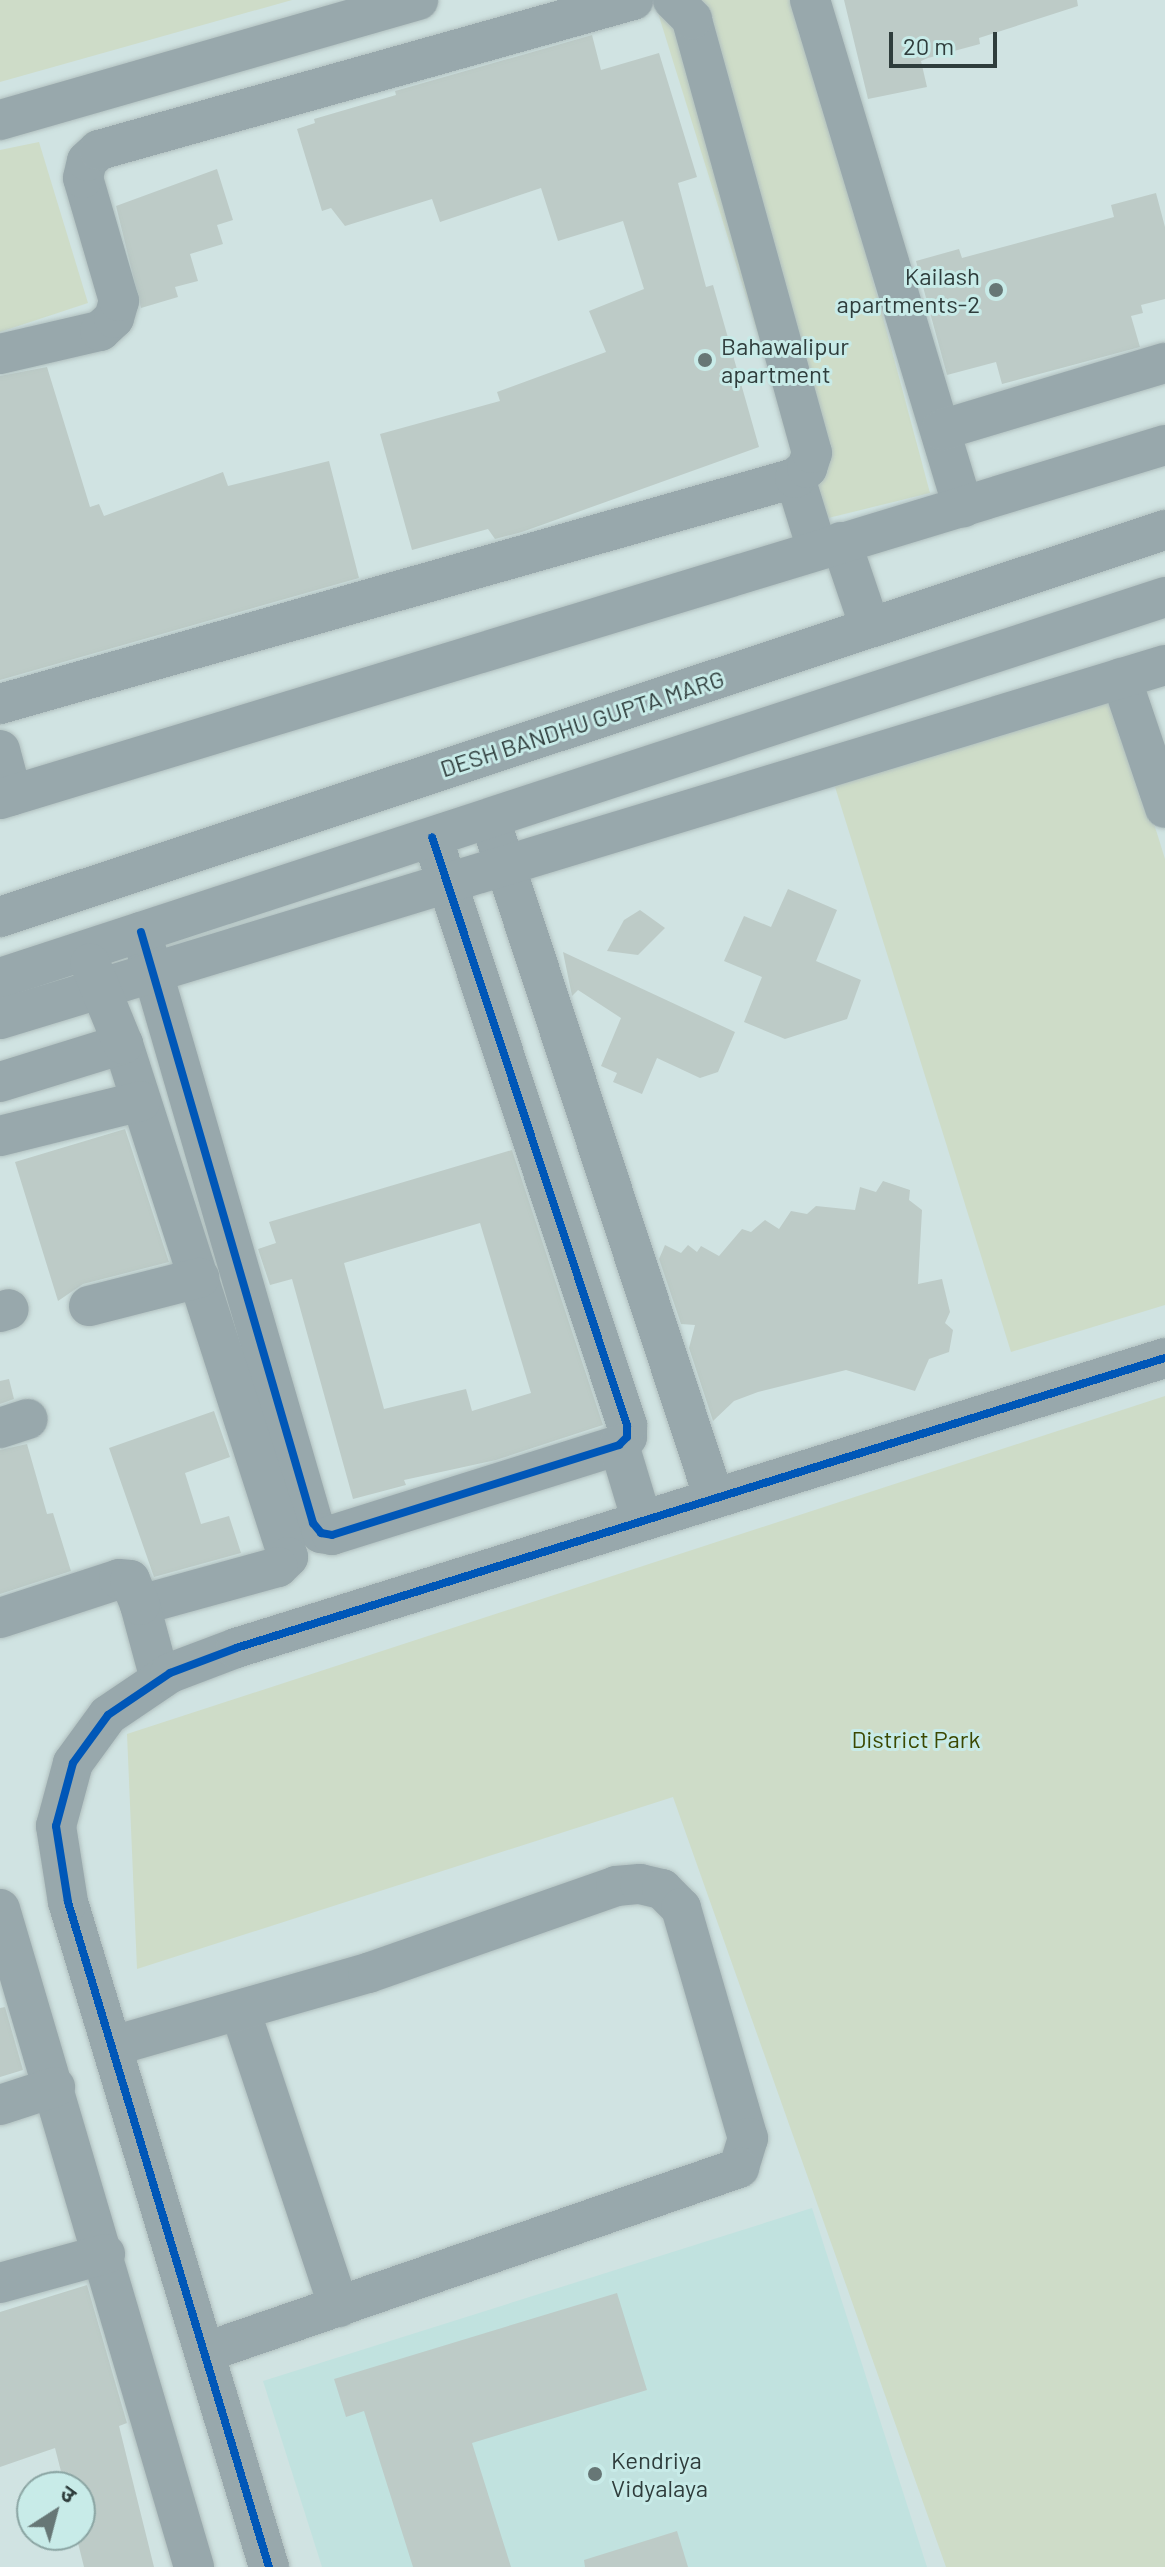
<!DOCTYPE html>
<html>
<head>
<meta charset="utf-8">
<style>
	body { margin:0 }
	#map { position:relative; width:1165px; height:2567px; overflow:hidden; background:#d0e3e2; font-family:Barlow,"Noto Sans Devanagari",sans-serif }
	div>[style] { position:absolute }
	.built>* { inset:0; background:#c1e2df }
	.green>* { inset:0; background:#cedcc8 }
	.building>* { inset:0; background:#bdcbc7 }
	.roads { filter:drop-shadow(0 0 2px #b1c0bf) drop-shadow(0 0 2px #b1c0bf) }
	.minor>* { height:40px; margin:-20px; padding:0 20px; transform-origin:20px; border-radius:20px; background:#98a8ac }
	.cycleway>* { height:8px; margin:-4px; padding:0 4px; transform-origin:4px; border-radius:4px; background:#0057b8 }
	.dots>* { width:22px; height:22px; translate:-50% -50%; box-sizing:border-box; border:4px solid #c8ebe8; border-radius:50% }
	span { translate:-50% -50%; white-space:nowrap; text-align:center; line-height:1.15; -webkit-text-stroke:6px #c8ebe8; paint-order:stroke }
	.poi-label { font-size:24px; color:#2f3d3c }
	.right { translate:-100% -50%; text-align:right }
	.left { translate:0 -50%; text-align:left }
	.street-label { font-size:24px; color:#2f3d3c }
	.park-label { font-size:24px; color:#3b4801 }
	.north { position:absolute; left:16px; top:2471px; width:80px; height:80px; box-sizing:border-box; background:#c8ebe8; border:2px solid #8ba5a3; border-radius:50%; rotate:36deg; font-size:22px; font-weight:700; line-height:32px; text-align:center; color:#2f3d3c }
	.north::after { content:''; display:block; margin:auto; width:28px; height:36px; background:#677776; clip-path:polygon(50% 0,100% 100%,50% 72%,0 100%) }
	.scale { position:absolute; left:889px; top:32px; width:108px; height:36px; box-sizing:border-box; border:4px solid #2f3d3c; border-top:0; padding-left:10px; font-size:24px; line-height:28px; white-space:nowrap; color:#2f3d3c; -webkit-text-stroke:6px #c8ebe8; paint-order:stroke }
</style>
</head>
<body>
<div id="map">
	<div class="built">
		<i style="clip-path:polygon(812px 2208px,927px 2567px,322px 2567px,263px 2381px)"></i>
	</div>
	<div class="green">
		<i style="clip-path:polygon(0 0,292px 0,0 82px)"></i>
		<i style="clip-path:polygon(654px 0,798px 0,930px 493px,816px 521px)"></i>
		<i style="clip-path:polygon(39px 142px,88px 303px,0 332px,0 150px)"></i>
		<i style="clip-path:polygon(1112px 688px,1165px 859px,1165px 1305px,1011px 1352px,831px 774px)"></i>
		<i style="clip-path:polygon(1165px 1396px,1165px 2567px,946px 2567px,673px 1797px,137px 1969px,127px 1734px)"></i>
	</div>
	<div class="building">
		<i style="clip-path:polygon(844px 0,1077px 0,1078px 6px,979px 38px,980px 44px,928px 58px,921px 61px,927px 87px,868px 99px)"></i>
		<i style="clip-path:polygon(592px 35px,601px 70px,659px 53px,697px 177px,678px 183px,706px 287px,713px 285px,759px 447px,522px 532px,495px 539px,488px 529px,412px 550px,380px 434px,500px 401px,497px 392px,606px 352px,589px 311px,644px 289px,623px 221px,558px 241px,541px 188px,440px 222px,432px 199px,345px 226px,331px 208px,322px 211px,297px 129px,315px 123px,314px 119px,396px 95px,395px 91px)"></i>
		<i style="clip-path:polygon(217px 169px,233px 220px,217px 225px,223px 244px,190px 254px,198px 281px,175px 287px,178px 297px,141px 308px,116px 206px)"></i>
		<i style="clip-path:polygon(1156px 193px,1165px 227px,1165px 299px,1141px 305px,1143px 313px,1131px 316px,1140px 347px,1002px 384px,996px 362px,947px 375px,916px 261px,959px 249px,962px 258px,1114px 217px,1111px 205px)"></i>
		<i style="clip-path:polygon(47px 367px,90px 507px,99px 504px,104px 516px,223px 472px,228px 486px,329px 461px,359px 578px,0 680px,0 376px)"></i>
		<i style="clip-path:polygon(788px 889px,837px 910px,816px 961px,861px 980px,847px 1019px,785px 1039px,744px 1022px,762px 977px,724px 961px,744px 916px,771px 927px)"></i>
		<i style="clip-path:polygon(640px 910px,665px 928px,638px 955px,607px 951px,624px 920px)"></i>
		<i style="clip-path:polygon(563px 952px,735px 1032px,718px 1072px,700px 1078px,657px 1058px,642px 1094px,613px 1082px,617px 1073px,601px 1066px,621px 1018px,578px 990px,572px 996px)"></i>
		<i style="clip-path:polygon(125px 1129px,169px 1262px,83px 1284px,58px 1301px,15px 1162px)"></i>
		<i style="clip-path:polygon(evenodd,512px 1150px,603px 1425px,496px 1460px,404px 1480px,406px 1485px,353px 1499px,292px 1279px,270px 1285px,258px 1249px,276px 1243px,269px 1222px,512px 1150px,480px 1223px,531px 1393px,472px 1411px,466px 1389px,384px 1409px,344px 1263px,480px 1223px)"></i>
		<i style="clip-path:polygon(883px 1181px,910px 1190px,909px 1200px,922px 1210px,918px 1284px,942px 1279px,950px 1312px,945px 1323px,953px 1330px,949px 1352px,929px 1359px,915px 1391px,846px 1370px,758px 1392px,734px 1401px,713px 1421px,689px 1348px,695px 1325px,681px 1324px,659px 1259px,665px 1245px,681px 1253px,688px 1245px,697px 1252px,701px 1246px,719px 1256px,742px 1229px,751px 1232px,765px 1220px,779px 1229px,791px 1211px,807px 1214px,816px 1206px,855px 1210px,860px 1187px,876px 1192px)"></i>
		<i style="clip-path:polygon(9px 1379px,14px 1399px,0 1404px,0 1381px)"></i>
		<i style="clip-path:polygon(214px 1411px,230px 1457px,185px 1473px,201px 1524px,229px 1516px,241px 1553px,154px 1577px,109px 1448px)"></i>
		<i style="clip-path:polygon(27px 1444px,47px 1514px,53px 1513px,71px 1571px,0 1594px,0 1450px)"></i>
		<i style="clip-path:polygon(5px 2007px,23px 2070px,0 2077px,0 2008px)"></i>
		<i style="clip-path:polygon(87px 2285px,127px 2423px,119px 2426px,154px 2567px,84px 2567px,76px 2535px,80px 2487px,65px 2487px,55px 2448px,0 2467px,0 2312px)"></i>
		<i style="clip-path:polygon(617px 2293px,647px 2390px,472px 2443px,511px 2567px,413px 2567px,364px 2411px,346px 2417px,334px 2379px)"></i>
		<i style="clip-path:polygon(677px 2531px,688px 2567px,585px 2567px,584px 2560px)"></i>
	</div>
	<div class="roads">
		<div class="minor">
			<i style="left:810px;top:0;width:530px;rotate:73.21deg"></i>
			<i style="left:0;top:120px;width:435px;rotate:-16deg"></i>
			<i style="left:0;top:354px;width:103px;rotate:-13deg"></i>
			<i style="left:100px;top:331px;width:19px;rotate:-43deg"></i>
			<i style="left:114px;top:318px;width:18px;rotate:-74deg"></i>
			<i style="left:119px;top:301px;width:128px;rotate:-106.3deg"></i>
			<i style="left:83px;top:178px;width:17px;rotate:-77deg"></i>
			<i style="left:87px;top:161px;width:16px;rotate:-43deg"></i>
			<i style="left:99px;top:150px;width:555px;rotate:-15.69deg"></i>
			<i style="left:941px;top:430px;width:234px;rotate:-16.7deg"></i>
			<i style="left:795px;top:478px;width:74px;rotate:72.8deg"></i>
			<i style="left:841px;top:542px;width:90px;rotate:71.2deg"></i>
			<i style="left:1121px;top:678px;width:137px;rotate:71.3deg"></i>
			<i style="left:0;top:704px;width:826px;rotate:-15.87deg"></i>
			<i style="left:795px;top:478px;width:16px;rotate:-40deg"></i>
			<i style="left:807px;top:468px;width:16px;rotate:-72deg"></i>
			<i style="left:812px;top:453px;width:450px;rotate:-105.5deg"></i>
			<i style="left:692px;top:19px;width:27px;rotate:-135deg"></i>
			<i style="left:0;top:750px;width:47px;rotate:75.1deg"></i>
			<i style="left:0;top:799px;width:1218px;rotate:-16.9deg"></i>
			<i style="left:496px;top:838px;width:695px;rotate:71.72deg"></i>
			<i style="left:0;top:917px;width:1228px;rotate:-18.38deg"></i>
			<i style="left:141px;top:932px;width:616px;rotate:73.77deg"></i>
			<i style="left:313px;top:1523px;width:13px;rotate:51deg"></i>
			<i style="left:321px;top:1533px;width:11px;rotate:10deg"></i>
			<i style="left:332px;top:1535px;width:301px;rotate:-17.4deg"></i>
			<i style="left:619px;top:1445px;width:11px;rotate:-45deg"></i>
			<i style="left:627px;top:1437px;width:12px;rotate:-90deg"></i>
			<i style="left:627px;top:1425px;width:619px;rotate:-108.35deg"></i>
			<i style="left:0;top:978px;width:1226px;rotate:-18.11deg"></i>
			<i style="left:0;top:1019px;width:1218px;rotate:-16.9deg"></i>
			<i style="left:123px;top:1044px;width:539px;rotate:72.17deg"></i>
			<i style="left:288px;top:1557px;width:14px;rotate:135deg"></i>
			<i style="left:278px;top:1567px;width:143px;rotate:164.6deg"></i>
			<i style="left:140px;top:1605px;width:77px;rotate:74.9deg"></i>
			<i style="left:0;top:1082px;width:129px;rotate:-17.2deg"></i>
			<i style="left:123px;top:1044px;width:87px;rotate:-112.2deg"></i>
			<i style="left:0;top:1136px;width:145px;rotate:-13.9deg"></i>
			<i style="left:89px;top:1306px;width:114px;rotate:-14.3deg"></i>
			<i style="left:0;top:1312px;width:9px;rotate:-18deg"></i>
			<i style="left:0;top:1428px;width:29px;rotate:-18deg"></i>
			<i style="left:619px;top:1445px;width:79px;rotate:73.2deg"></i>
			<i style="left:0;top:1618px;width:125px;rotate:-18.1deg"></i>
			<i style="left:119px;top:1579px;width:11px;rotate:5deg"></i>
			<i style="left:130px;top:1580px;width:27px;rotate:68deg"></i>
			<i style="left:0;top:1909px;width:686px;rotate:73.57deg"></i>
			<i style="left:241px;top:2013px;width:310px;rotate:71.6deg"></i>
			<i style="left:113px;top:2046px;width:265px;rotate:-16deg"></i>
			<i style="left:368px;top:1973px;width:263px;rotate:-19.3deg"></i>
			<i style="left:616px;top:1886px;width:24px;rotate:-5deg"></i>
			<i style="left:640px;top:1884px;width:23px;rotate:13deg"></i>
			<i style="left:662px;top:1889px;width:27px;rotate:45deg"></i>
			<i style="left:681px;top:1908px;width:240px;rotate:73.8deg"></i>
			<i style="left:748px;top:2138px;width:31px;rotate:107deg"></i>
			<i style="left:739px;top:2168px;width:564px;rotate:160.95deg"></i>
			<i style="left:0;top:2105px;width:58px;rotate:-18.1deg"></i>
			<i style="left:0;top:2283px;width:109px;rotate:-15.4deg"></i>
			<i style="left:269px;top:2567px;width:695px;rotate:-106.82deg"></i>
			<i style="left:68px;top:1902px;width:77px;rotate:-99deg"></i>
			<i style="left:56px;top:1826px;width:65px;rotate:-74.9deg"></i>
			<i style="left:73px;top:1763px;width:59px;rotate:-53.9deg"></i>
			<i style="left:108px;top:1715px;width:75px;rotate:-34.1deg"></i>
			<i style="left:170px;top:1673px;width:71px;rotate:-20.7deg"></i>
			<i style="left:236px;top:1648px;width:973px;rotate:-17.34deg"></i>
		</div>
	</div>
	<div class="cycleway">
		<i style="left:141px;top:932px;width:616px;rotate:73.77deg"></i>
		<i style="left:313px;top:1523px;width:13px;rotate:51deg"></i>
		<i style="left:321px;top:1533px;width:11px;rotate:10deg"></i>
		<i style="left:332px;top:1535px;width:301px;rotate:-17.4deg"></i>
		<i style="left:619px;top:1445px;width:11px;rotate:-45deg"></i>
		<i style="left:627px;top:1437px;width:12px;rotate:-90deg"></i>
		<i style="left:627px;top:1425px;width:619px;rotate:-108.35deg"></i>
		<i style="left:269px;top:2567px;width:695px;rotate:-106.82deg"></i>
		<i style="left:68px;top:1902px;width:77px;rotate:-99deg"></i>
		<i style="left:56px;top:1826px;width:65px;rotate:-74.9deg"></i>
		<i style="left:73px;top:1763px;width:59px;rotate:-53.9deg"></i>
		<i style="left:108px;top:1715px;width:75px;rotate:-34.1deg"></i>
		<i style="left:170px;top:1673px;width:71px;rotate:-20.7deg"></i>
		<i style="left:236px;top:1648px;width:973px;rotate:-17.34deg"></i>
	</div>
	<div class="dots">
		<i style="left:996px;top:290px;background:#677776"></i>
		<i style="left:705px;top:360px;background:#677776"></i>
		<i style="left:595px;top:2474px;background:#677776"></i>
	</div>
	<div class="poi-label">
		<span class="right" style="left:980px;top:290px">Kailash<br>apartments-2</span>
		<span class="left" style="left:721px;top:360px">Bahawalipur<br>apartment</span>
		<span class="left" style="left:611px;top:2474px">Kendriya<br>Vidyalaya</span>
	</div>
	<div class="street-label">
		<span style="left:582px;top:723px;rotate:-18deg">DESH BANDHU GUPTA MARG</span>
	</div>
	<div class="park-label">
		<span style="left:916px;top:1739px">District Park</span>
	</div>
	<div class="north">उ</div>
	<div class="scale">20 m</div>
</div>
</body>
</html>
